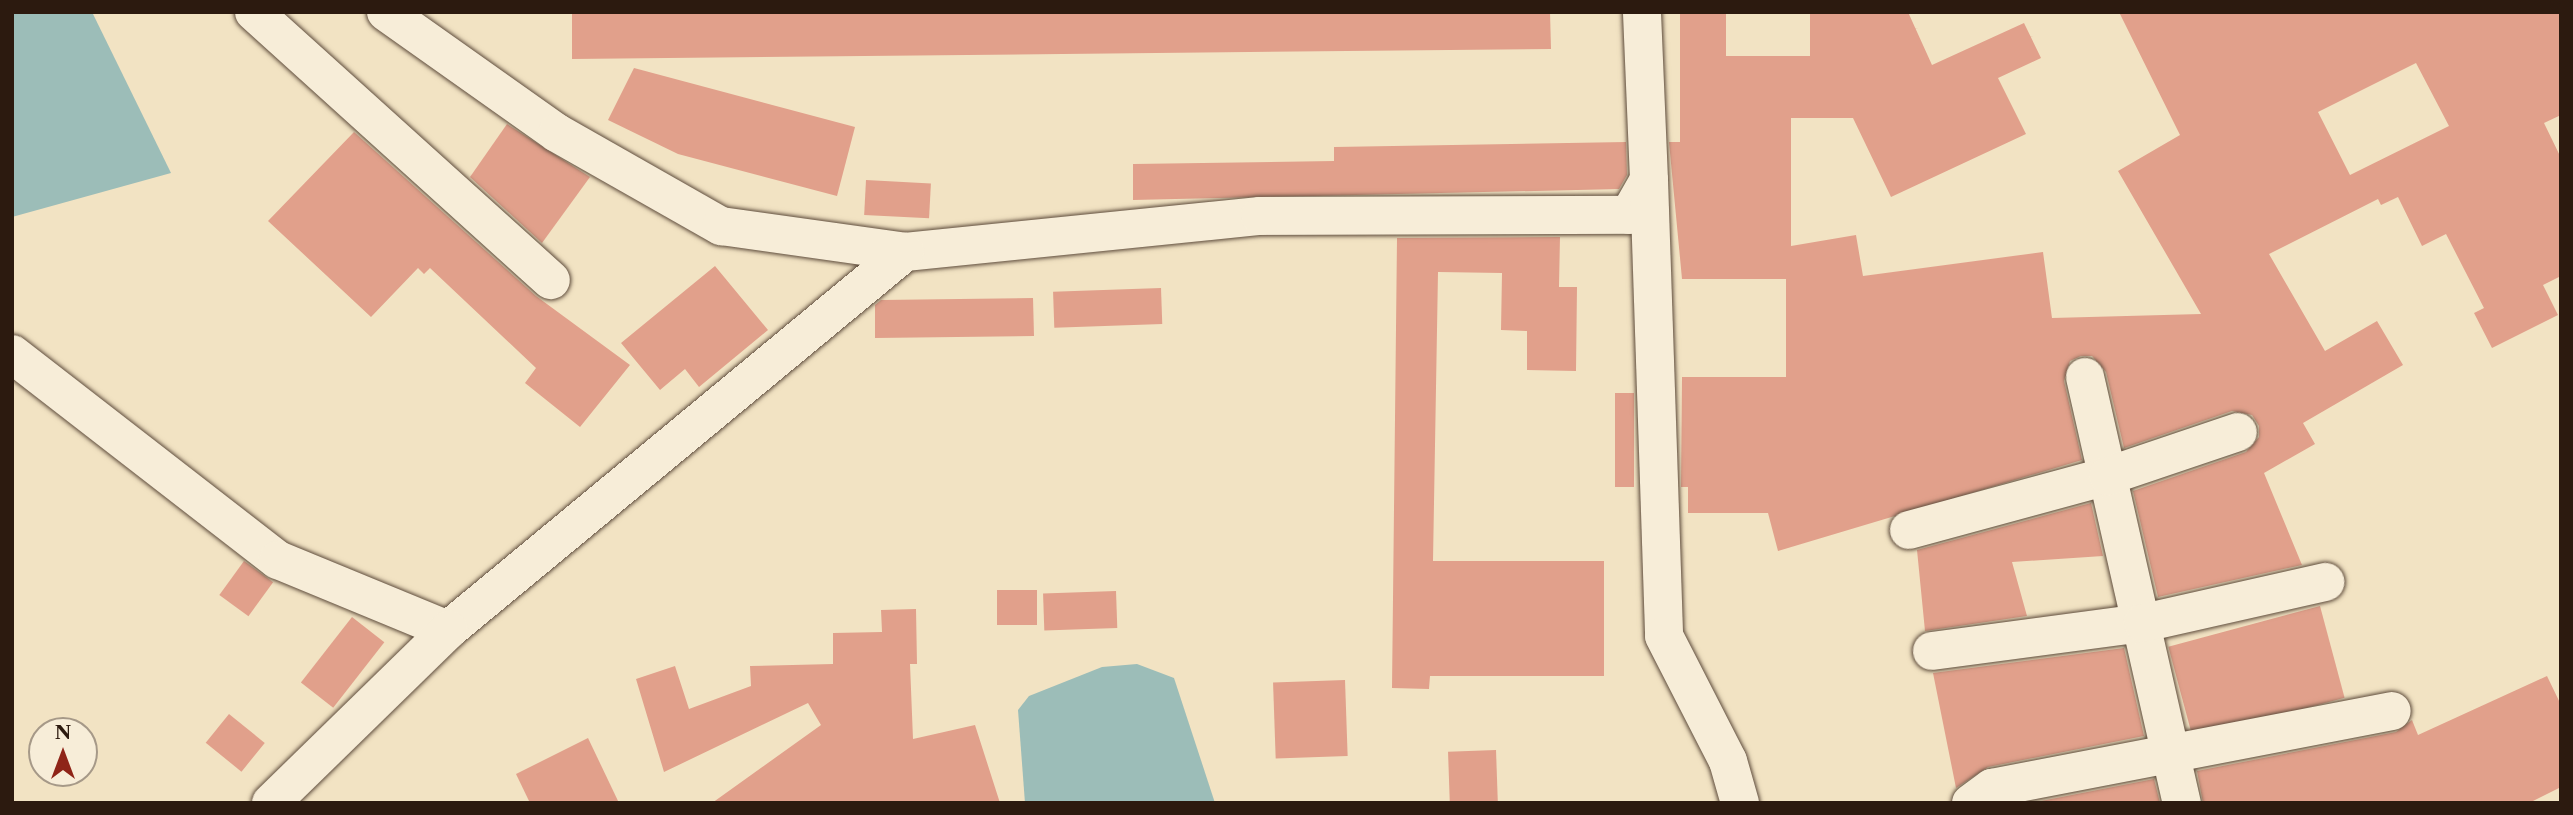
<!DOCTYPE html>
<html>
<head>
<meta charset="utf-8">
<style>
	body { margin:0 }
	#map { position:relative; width:2573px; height:815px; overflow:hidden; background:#f2e3c3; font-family:"Libre Caslon Text",serif }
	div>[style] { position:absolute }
	.water>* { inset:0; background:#9cbdb8 }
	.building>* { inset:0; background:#e1a08b; transform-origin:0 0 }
	.roads { filter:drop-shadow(0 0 2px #5e4c3c) drop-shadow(0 0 2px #5e4c3c) }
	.minor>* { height:38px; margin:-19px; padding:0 19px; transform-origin:19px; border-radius:19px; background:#f7edd8 }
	span { translate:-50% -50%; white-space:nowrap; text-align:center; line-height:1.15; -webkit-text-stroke:5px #f7edd8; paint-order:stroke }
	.frame { position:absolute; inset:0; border:14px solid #2c1a0f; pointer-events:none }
	.north { position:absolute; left:28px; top:717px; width:70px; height:70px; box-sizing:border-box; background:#f7edd8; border:2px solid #a69988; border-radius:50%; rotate:0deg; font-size:19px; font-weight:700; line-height:28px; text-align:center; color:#2c1a0f }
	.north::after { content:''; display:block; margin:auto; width:24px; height:32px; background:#8f2418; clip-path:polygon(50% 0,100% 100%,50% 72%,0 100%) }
</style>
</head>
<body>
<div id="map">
	<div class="water">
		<i style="clip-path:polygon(12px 12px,92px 12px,171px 173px,12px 217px)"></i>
		<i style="clip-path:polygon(1137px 664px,1174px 678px,1215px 803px,1025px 803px,1018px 710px,1029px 696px,1102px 667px)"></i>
	</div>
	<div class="building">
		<i style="clip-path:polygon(572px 12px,1550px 12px,1551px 49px,572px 59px)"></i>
		<i style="clip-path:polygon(evenodd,1680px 12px,1726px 12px,1726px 56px,1810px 56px,1810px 12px,1908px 12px,1932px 65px,2024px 23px,2041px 58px,1998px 78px,2026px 134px,1891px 197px,1853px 118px,1791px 118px,1791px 246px,1856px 235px,1863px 276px,2043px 252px,2052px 318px,2201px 314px,2118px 171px,2180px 135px,2119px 12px,2561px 12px,2561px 115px,2544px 123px,2561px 158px,2561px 276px,2543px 285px,2558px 315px,2492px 348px,2474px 313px,2484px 308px,2446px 234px,2422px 246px,2398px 197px,2381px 205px,2378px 199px,2269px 254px,2325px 351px,2377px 321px,2403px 365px,2303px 423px,2315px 444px,2264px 473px,2302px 565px,2158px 597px,2133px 491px,2246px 452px,2259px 437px,2259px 426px,2252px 415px,2232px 411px,2124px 448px,2106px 372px,2092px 356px,2081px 356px,2070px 361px,2064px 381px,2082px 460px,1778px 551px,1768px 513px,1688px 513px,1688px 487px,1681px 487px,1682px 377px,1786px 377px,1786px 279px,1682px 279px,1669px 142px,1680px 142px,1680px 12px,2416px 63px,2449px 126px,2350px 175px,2318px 112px,2416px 63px)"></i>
		<i style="clip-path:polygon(634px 68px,855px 127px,837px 196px,678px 154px,608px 120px)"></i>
		<i style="clip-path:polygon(507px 124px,590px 177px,542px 243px,470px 177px)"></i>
		<i style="clip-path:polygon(354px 132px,536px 296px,630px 365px,580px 427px,525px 383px,536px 368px,430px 268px,424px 274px,418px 268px,371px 317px,268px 221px)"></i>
		<i style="clip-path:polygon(1626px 142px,1627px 175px,1619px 189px,1133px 200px,1133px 164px,1334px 161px,1334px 147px)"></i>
		<i style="left:866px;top:180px;width:65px;height:35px;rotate:3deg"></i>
		<i style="clip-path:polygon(1560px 237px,1559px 287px,1577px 287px,1576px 371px,1527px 370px,1527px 331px,1501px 330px,1502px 273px,1438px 272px,1433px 561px,1604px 561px,1604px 676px,1430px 676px,1429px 689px,1392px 688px,1397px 238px)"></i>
		<i style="clip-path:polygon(715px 266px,768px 330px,699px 387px,685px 369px,660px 390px,621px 343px)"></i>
		<i style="left:1161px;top:288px;width:36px;height:108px;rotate:88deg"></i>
		<i style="clip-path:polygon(1033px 298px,1034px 336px,875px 338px,875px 305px,881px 300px)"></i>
		<i style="left:1615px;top:393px;width:19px;height:94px"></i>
		<i style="clip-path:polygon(2091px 503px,2103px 556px,2012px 562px,2027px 616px,1925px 631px,1917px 550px)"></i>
		<i style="left:244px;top:561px;width:36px;height:42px;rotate:36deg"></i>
		<i style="left:997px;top:590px;width:40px;height:35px"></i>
		<i style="left:1116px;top:591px;width:37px;height:73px;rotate:88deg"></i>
		<i style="left:2320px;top:606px;width:95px;height:157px;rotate:75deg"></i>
		<i style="clip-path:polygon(916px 609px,917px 664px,910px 664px,913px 739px,975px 725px,1000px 803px,712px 803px,821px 725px,808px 703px,664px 772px,636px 679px,675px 666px,689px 709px,751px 686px,750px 666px,833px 664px,833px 633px,882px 632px,881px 610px)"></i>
		<i style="left:352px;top:617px;width:41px;height:83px;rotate:38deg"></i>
		<i style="clip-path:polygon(2124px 648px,2144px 736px,1988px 767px,1956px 788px,1933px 673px)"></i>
		<i style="clip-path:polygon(2547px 676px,2561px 705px,2561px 787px,2529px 803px,2203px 803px,2197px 771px,2396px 732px,2412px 720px,2418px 735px)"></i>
		<i style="left:1345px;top:680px;width:76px;height:72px;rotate:88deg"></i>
		<i style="left:229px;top:714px;width:46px;height:37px;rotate:39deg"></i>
		<i style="clip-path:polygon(588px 738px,619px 803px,530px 803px,516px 774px)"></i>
		<i style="left:1496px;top:750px;width:53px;height:48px;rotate:88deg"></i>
		<i style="clip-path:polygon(2154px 779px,2160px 803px,2031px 803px)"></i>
	</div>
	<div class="roads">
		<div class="minor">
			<i style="left:254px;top:12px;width:400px;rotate:42.1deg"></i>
			<i style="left:386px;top:12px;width:209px;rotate:35.3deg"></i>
			<i style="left:557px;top:133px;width:189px;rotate:29.6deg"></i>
			<i style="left:721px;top:226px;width:186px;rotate:8deg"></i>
			<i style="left:905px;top:252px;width:357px;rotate:-5.8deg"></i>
			<i style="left:1260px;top:216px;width:369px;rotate:-0.2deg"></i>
			<i style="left:1629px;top:215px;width:40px;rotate:-60.3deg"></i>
			<i style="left:1649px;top:180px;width:168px;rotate:-92.4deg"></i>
			<i style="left:1649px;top:180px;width:456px;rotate:88.1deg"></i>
			<i style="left:1664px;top:636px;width:140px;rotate:62.9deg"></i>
			<i style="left:1728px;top:761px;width:44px;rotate:74.1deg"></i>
			<i style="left:12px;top:354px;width:336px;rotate:37.8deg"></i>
			<i style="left:278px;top:560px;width:184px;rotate:22.4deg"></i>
			<i style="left:448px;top:630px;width:593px;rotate:-39.6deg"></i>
			<i style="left:2085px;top:377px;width:437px;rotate:77.2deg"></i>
			<i style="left:1909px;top:530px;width:206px;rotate:-15.2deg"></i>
			<i style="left:2108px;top:476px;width:137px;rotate:-18.7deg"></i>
			<i style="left:1932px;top:651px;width:213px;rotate:-7.6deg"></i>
			<i style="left:2143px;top:623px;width:187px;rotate:-12.7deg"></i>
			<i style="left:271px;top:803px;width:248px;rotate:-44.3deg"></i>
			<i style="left:1971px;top:803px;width:26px;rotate:-36deg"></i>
			<i style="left:1992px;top:788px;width:407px;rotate:-10.9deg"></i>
		</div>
	</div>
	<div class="frame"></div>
	<div class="north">N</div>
</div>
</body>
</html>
